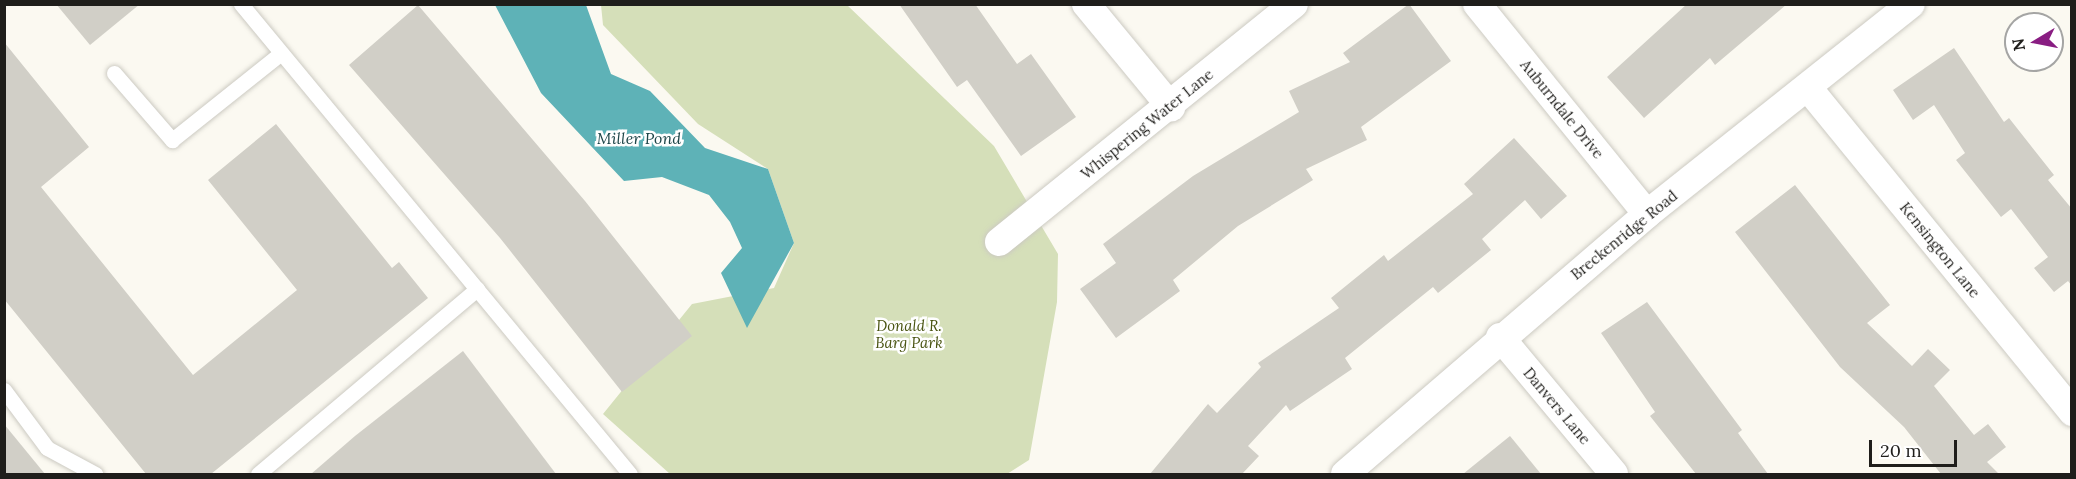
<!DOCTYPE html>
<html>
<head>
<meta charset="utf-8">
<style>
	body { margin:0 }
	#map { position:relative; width:2076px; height:479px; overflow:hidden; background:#fbf9f1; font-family:Lora,serif }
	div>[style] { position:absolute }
	.green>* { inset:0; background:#d5dfb9 }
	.water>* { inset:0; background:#5eb2b7 }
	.building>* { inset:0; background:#d1cfc7 }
	.roads { filter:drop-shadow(0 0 2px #cccac2) drop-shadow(0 0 2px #cccac2) }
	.lane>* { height:15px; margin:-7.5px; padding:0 7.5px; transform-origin:7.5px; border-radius:7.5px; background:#fff }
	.street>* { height:28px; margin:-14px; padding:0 14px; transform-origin:14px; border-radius:14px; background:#fff }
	span { translate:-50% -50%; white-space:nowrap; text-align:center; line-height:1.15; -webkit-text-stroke:5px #fff; paint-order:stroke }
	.street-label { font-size:15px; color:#1f1e1b }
	.park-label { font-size:15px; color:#495411; font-style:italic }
	.water-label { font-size:16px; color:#1c4447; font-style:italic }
	.frame { position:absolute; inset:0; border:6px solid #1f1e1b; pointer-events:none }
	.north { position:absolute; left:2004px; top:12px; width:60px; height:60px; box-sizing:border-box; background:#fff; border:2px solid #a5a5a4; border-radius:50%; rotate:260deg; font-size:16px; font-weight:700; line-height:24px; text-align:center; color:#1f1e1b }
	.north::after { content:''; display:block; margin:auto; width:21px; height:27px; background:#891d82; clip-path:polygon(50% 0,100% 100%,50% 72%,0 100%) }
	.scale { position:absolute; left:1869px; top:440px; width:88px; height:27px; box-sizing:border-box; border:3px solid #1f1e1b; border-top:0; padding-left:8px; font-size:18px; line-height:21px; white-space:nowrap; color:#1f1e1b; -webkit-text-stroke:4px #fff; paint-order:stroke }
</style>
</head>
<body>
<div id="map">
	<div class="green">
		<i style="clip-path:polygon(601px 5px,847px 5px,994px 146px,1058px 254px,1057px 302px,1029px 460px,1007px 474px,670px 474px,603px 414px,692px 304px,774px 288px,794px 243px,768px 169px,698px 124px,603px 25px)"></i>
	</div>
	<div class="water">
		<i style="clip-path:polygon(495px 5px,586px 5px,611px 74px,650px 91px,705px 148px,768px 169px,794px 243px,747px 328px,721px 273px,742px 248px,730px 222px,709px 195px,662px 177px,624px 181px,541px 93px)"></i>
	</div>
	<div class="building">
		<i style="clip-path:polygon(56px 4px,140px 4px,90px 45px)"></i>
		<i style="clip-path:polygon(899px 4px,975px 4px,1017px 64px,1031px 54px,1076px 117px,1021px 156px,967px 80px,957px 87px)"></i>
		<i style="clip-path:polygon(1409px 4px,1451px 61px,1361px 127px,1367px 140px,1306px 169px,1313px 180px,1238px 226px,1173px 280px,1180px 291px,1116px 338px,1080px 289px,1116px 263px,1103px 244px,1193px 176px,1299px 112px,1289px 91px,1350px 62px,1343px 53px)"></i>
		<i style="clip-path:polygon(1687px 4px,1787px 4px,1715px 65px,1710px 58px,1644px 118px,1607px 77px)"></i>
		<i style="clip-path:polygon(418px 5px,585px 201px,692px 336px,622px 392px,500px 238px,349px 65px)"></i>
		<i style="clip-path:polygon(4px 42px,89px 147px,41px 187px,193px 375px,297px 290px,208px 180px,276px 124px,392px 268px,399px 262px,428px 298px,211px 474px,146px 474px,4px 299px)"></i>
		<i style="clip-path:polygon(1954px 48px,2004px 122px,2009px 118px,2054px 175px,2048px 180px,2072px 209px,2072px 286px,2068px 281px,2054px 292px,2034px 268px,2048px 257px,2011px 209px,2001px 217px,1956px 160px,1965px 153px,1934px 105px,1913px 120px,1893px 90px)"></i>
		<i style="clip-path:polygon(1514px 138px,1567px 196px,1541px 219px,1525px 200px,1482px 239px,1491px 250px,1438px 293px,1433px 287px,1345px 358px,1352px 369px,1290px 411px,1286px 405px,1248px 446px,1259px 456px,1242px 474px,1150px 474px,1208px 404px,1217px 413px,1261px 367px,1258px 363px,1339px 308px,1331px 298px,1384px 255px,1388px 261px,1473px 194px,1464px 184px)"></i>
		<i style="clip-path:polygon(1795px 185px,1890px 305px,1867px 323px,1912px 366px,1928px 349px,1950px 370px,1934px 386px,1974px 435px,1988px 424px,2006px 447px,1987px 462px,1999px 474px,1941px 474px,1904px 427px,1840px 367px,1735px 232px)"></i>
		<i style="clip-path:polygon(1647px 302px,1742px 430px,1738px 433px,1768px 474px,1696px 474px,1650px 416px,1655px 412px,1601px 333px)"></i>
		<i style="clip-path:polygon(463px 351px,556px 474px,311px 474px,355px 436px)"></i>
		<i style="clip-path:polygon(4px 424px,45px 474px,4px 474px)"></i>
		<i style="clip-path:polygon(1510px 436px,1541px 474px,1463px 474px)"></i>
	</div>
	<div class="roads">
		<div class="lane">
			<i style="left:241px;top:4px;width:610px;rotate:50.39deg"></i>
			<i style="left:114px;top:73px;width:89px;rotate:49.1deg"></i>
			<i style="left:172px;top:140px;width:139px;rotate:-38.6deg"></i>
			<i style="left:4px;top:390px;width:72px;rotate:53.4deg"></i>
			<i style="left:47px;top:448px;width:55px;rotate:28.4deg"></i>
			<i style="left:258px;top:474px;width:287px;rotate:-40.2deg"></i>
		</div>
		<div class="street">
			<i style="left:1086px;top:4px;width:134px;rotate:50.5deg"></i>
			<i style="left:1477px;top:4px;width:270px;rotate:51deg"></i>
			<i style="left:1809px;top:89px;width:417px;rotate:50.8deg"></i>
			<i style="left:999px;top:242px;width:379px;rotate:-38.9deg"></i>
			<i style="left:1500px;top:337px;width:178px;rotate:50.2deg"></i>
			<i style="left:1345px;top:474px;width:399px;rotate:-40.7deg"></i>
			<i style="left:1647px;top:214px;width:337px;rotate:-38.5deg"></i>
		</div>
	</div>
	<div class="street-label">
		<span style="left:1562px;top:109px;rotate:51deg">Auburndale Drive</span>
		<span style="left:1147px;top:124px;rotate:-39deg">Whispering Water Lane</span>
		<span style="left:1624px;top:235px;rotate:-39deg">Breckenridge Road</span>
		<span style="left:1940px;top:250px;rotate:51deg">Kensington Lane</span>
		<span style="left:1557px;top:406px;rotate:50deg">Danvers Lane</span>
	</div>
	<div class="park-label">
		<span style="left:909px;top:334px">Donald R.<br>Barg Park</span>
	</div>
	<div class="water-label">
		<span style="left:639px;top:138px">Miller Pond</span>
	</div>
	<div class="frame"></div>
	<div class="north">N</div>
	<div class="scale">20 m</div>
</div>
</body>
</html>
